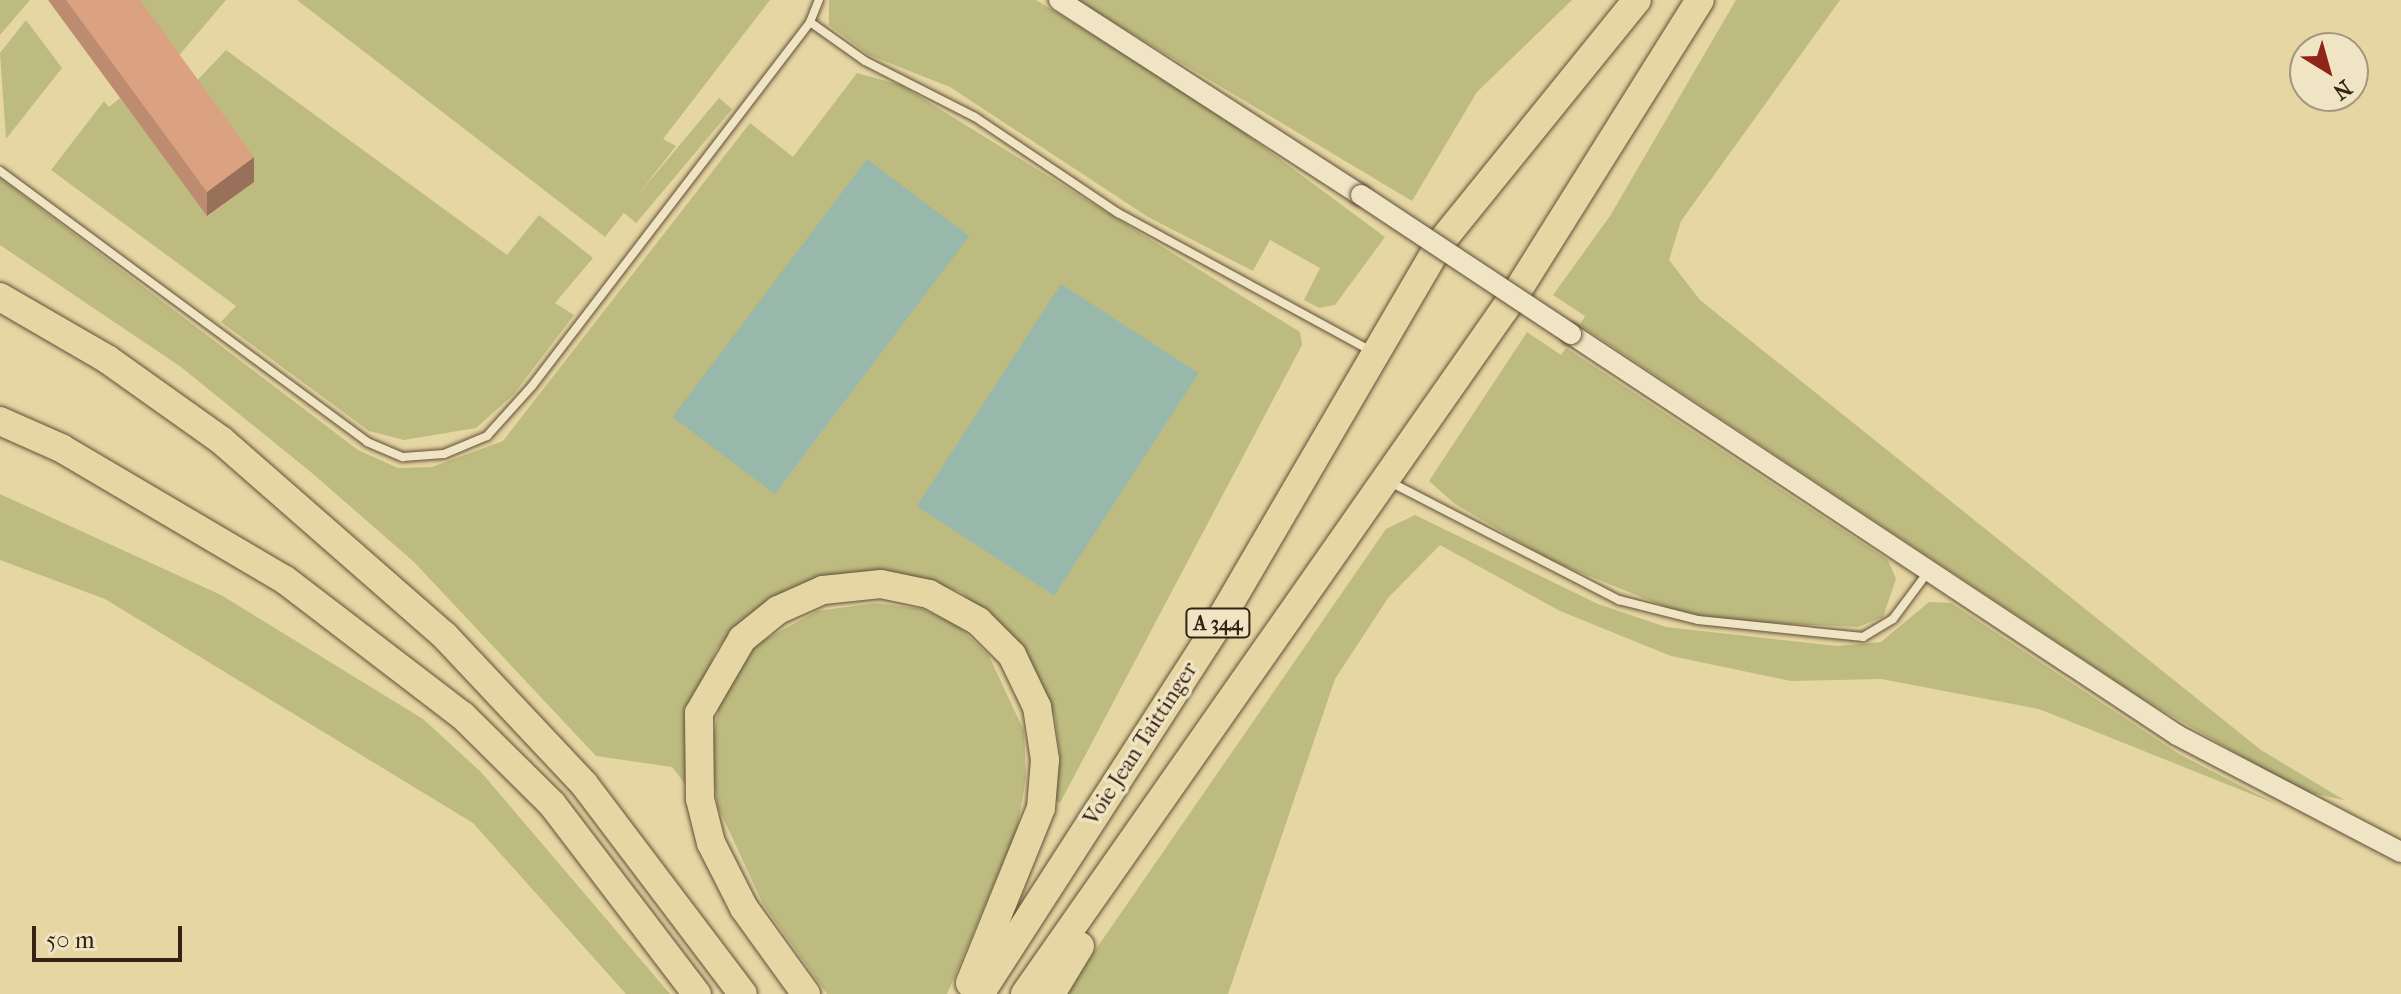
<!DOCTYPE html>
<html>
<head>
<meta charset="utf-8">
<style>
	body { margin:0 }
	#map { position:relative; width:2401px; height:994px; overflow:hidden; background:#e6d6a3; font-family:"IM FELL French Canon",serif }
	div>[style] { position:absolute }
	.green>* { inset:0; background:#bdbb80; transform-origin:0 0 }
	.water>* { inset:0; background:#97b8ab; transform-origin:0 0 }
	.roads { filter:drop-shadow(0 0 2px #614f38) drop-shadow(0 0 2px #614f38) }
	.service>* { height:8px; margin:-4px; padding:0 4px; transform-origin:4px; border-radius:4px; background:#efe4c3 }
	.tertiary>* { height:20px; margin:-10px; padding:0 10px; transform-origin:10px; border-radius:10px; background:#efe4c3 }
	.motorway>* { height:28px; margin:-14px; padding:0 14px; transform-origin:14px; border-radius:14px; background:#e6d6a3 }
	.bridges { filter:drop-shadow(0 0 2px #614f38) drop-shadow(0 0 2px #614f38) }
	.tertiary-bridge>* { height:20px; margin:-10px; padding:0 10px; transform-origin:10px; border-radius:10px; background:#efe4c3 }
	.wall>* { inset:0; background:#bc8b70 }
	.shaded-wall>* { inset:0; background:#99715b }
	.building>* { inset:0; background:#dba282 }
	span { translate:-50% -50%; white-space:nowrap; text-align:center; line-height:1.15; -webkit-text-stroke:7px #efe4c3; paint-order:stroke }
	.shield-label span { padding:2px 6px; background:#efe4c3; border:2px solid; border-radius:6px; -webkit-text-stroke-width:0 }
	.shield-label { font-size:20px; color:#352214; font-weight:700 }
	.street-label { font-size:22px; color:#352214 }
	.north { position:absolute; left:2289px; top:32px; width:80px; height:80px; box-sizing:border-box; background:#efe4c3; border:2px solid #a5967d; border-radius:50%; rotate:143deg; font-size:22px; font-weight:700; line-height:32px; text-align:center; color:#352214 }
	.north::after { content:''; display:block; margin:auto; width:28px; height:36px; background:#8f2418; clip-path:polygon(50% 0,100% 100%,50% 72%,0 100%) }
	.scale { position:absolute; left:32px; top:926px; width:150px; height:36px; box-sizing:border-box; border:4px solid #352214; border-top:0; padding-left:10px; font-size:24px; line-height:28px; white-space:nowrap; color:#352214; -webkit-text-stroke:6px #efe4c3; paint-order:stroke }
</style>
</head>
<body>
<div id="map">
	<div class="green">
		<i style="clip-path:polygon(0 0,30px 0,0 35px)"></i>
		<i style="clip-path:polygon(122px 0,226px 0,170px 66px)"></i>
		<i style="clip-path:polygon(297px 0,770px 0,663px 139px,676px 146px,605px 237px)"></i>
		<i style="clip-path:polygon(829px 0,1036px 0,1207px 105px,1385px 237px,1335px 305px,1319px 308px,1304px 300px,1320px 268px,1270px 240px,1253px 271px,1148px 217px,950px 87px,869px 55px,829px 25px)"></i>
		<i style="clip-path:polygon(1076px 0,1572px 0,1477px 92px,1412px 201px)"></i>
		<i style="clip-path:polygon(1736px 0,1840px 0,1681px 221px,1669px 260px,1700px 300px,2261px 750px,2344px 800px,2301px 791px,2140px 697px,1580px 325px,1585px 316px,1553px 295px,1610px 216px)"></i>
		<i style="clip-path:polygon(26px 20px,62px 68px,6px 139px,0 53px)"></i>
		<i style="clip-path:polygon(226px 50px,507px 255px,539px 215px,593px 258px,555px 303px,574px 315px,513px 395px,476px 428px,404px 440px,369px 431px,221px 322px,236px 306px,51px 170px,104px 101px,109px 107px,120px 98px,208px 216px,254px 182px,188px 90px)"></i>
		<i style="clip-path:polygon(857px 73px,901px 85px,1300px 332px,1302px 345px,1060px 803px,1053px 798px,1060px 757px,1055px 717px,1027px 654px,961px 592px,905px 575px,735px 628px,716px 650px,699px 694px,689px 789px,672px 767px,596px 756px,414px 562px,312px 473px,181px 367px,0 245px,0 178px,358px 450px,398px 468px,432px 467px,503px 441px,750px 123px,793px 157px)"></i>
		<i style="left:719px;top:98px;width:17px;height:149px;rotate:40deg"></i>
		<i style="clip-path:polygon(1527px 332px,1561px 355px,1566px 348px,1888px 560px,1896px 579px,1883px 617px,1858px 627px,1698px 620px,1552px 561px,1455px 504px,1429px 481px)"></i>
		<i style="clip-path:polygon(0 494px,221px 595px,423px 719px,481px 772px,670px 994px,626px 994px,473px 823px,105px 599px,0 560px)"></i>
		<i style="clip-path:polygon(1415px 515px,1598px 604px,1666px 627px,1837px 646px,1881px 642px,1929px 602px,1951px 603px,2179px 754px,2276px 804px,2039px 709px,1881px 679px,1791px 681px,1671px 656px,1560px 611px,1440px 545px,1388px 598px,1335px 679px,1228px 994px,1065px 994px,1386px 529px)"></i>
		<i style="clip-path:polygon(876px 603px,922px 609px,957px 625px,989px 656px,1024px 731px,1026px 778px,1017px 829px,947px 994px,827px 994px,763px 904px,718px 807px,710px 753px,722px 691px,755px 645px,817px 611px)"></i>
	</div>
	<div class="water">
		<i style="left:867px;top:159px;width:128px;height:323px;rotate:37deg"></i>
		<i style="left:1061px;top:284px;width:164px;height:265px;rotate:33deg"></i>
	</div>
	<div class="roads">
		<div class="service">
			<i style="left:810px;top:22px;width:67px;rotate:35.3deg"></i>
			<i style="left:865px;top:61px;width:123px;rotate:27deg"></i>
			<i style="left:975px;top:117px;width:172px;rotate:33.9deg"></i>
			<i style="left:1118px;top:213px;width:288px;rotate:28.6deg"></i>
			<i style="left:0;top:171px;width:456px;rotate:36.4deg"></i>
			<i style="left:367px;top:442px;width:39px;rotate:23deg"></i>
			<i style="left:403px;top:457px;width:41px;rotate:-4.2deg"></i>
			<i style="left:444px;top:454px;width:47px;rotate:-22.7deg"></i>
			<i style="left:487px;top:436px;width:67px;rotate:-48deg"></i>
			<i style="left:532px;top:386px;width:458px;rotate:-52.6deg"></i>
			<i style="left:810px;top:22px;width:24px;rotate:-68deg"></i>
			<i style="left:1390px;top:482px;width:258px;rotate:27.3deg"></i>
			<i style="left:1619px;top:600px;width:81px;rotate:14.2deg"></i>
			<i style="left:1698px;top:620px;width:166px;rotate:5.9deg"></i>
			<i style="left:1863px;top:637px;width:35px;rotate:-31deg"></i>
			<i style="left:1893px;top:619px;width:59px;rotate:-53.3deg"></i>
		</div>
		<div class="tertiary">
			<i style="left:1059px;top:0;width:359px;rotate:32.9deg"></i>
			<i style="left:1571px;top:334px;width:727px;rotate:33.49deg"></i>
			<i style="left:2177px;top:735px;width:253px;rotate:27.6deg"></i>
		</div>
		<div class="motorway">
			<i style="left:0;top:297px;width:124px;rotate:30.1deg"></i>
			<i style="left:107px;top:359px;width:140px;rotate:35.4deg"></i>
			<i style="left:221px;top:440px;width:298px;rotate:41.2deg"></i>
			<i style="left:445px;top:636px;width:203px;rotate:46.8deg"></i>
			<i style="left:584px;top:784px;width:263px;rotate:52.9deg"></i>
			<i style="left:0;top:421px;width:67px;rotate:23.9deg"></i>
			<i style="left:61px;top:448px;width:260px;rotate:30.5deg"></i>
			<i style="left:285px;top:580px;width:224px;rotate:37.4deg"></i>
			<i style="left:463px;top:716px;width:125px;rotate:44.7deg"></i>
			<i style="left:552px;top:804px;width:239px;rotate:52.7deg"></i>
			<i style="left:806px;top:994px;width:106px;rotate:-125.8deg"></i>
			<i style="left:744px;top:908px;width:73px;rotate:-116.9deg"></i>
			<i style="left:711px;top:843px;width:45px;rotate:-104deg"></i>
			<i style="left:700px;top:799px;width:86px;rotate:-90.7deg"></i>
			<i style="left:699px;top:713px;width:86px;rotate:-59.8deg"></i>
			<i style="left:742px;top:639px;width:46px;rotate:-38.9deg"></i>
			<i style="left:778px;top:610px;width:49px;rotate:-24deg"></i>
			<i style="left:823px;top:590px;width:58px;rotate:-5.9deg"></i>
			<i style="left:881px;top:584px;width:49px;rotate:11.8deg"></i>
			<i style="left:929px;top:594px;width:56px;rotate:28.9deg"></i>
			<i style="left:978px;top:621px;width:48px;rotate:45deg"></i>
			<i style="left:1012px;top:655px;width:58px;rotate:64.3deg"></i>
			<i style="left:1037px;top:707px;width:54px;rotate:81.4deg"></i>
			<i style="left:1045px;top:760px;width:48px;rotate:94.8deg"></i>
			<i style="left:1041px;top:808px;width:189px;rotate:112.1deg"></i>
			<i style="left:980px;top:994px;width:431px;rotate:-57.2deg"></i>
			<i style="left:1213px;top:632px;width:452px;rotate:-59.7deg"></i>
			<i style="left:1441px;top:242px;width:311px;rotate:-51deg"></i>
			<i style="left:1025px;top:994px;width:859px;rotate:-55deg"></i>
			<i style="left:1518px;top:290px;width:342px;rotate:-57.9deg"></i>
			<i style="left:1051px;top:994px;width:56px;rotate:-58.9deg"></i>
		</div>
	</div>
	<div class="bridges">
		<div class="tertiary-bridge">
			<i style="left:1361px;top:195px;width:252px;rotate:33.5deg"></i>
		</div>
	</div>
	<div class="wall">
		<i style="clip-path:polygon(48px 0,140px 0,254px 182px,207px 216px)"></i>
	</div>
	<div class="shaded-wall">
		<i style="clip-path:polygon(254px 157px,254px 182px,207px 216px,207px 192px)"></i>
	</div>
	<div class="building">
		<i style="clip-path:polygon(66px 0,140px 0,254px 157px,207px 192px)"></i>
	</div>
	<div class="shield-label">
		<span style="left:1218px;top:623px">A 344</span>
	</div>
	<div class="street-label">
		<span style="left:1141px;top:744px;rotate:-57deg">Voie Jean Taittinger</span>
	</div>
	<div class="north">N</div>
	<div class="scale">50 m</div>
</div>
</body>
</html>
